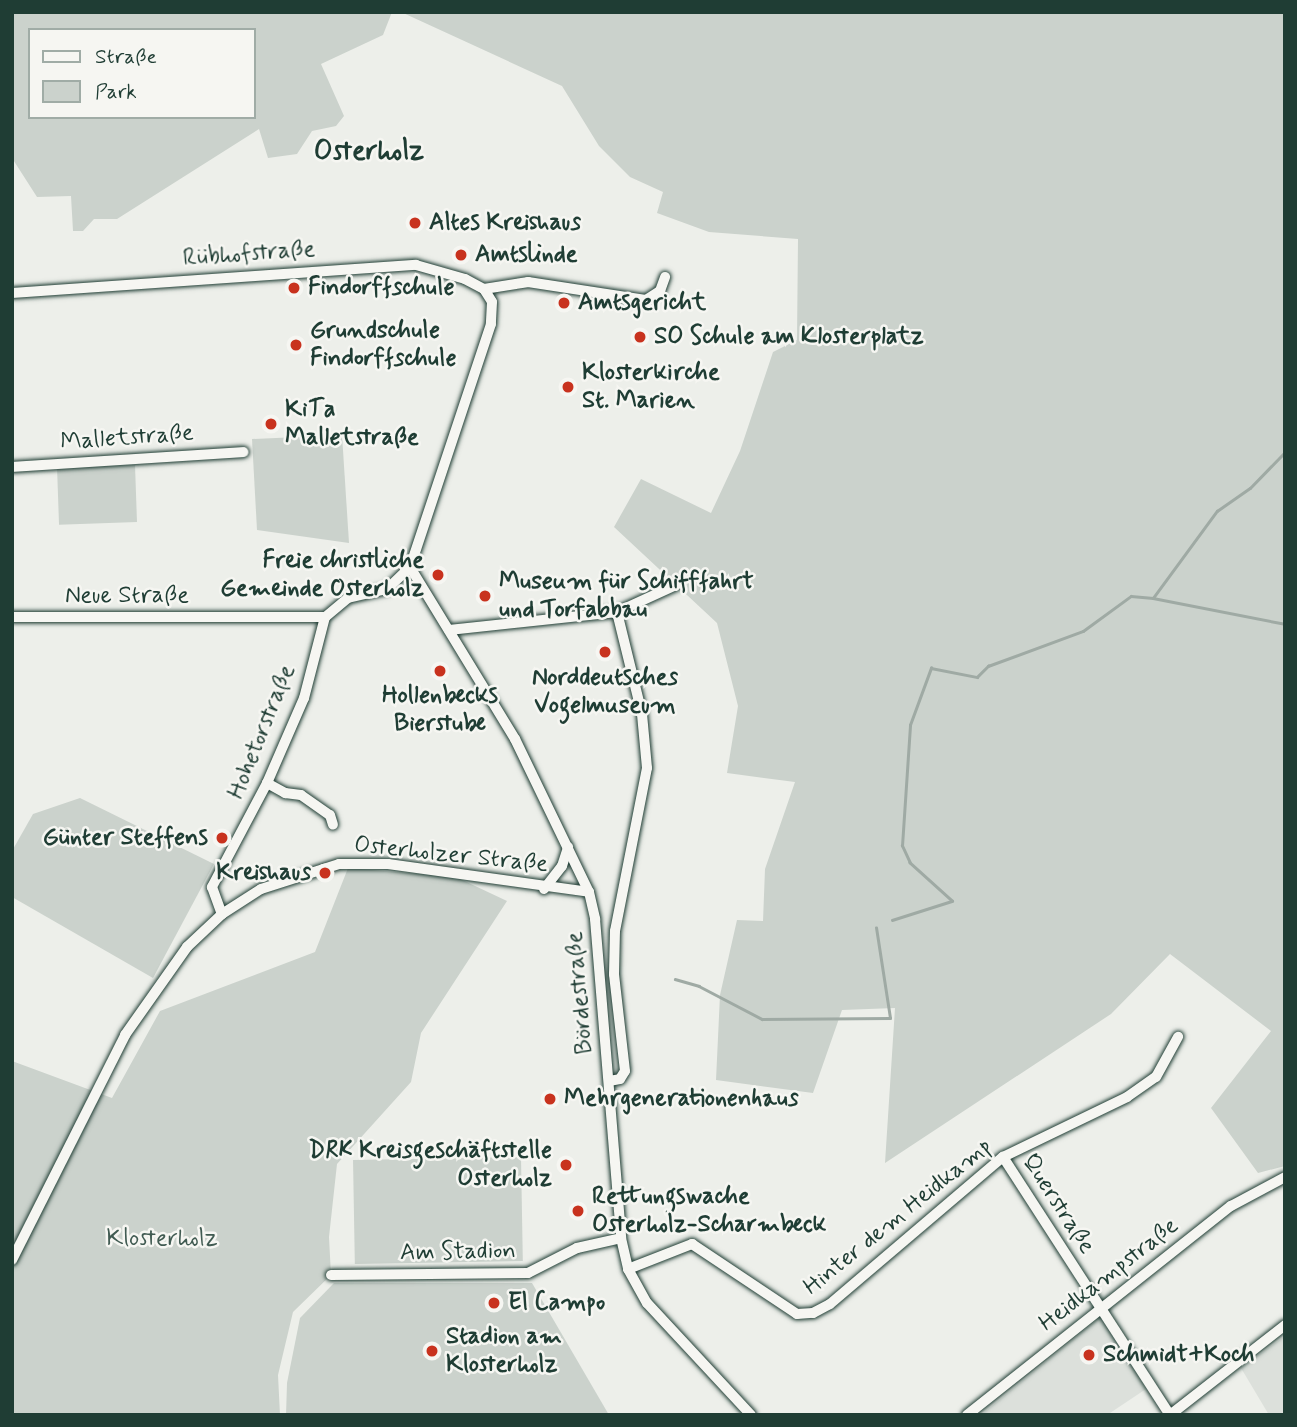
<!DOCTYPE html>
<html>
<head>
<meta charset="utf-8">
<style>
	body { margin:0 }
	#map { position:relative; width:1297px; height:1427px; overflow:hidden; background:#edefea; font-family:Mynerve,sans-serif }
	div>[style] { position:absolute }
	.built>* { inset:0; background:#dce0db }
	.green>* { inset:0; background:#cbd2cc; transform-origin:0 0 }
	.stream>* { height:2.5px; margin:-1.25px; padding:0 1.25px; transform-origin:1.25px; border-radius:1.25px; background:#9faaa4 }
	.roads { filter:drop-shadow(0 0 2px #1f3d34) drop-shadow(0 0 2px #1f3d34) }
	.minor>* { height:10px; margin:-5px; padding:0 5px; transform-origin:5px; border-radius:5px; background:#f6f6f2 }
	.dots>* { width:19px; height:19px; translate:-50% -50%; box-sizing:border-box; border:4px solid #f6f6f2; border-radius:50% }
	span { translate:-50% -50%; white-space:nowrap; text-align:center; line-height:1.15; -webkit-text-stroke:5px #f6f6f2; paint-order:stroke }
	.poi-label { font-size:24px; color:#1f3d34; font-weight:700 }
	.left { translate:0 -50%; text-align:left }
	.right { translate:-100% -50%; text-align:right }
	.street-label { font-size:24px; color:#1f3d34 }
	.park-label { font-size:24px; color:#415b52 }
	.quarter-label { font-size:28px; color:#1f3d34; font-weight:700 }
	.frame { position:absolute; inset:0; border:14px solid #1f3d34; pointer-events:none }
	.legend { position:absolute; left:28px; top:28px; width:228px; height:91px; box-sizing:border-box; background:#f6f6f2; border:2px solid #a0aca6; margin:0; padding:9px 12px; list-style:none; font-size:21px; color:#1f3d34 }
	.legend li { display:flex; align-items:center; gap:14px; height:35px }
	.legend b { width:35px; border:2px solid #a0aca6 }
</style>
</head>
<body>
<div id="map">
	<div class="built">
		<i style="clip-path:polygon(1098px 1319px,1104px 1321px,1146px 1389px,1107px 1415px,981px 1415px)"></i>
		<i style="clip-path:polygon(1285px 1336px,1285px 1415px,1269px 1415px,1241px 1368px)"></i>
	</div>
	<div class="green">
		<i style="clip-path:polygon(evenodd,12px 12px,392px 12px,383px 35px,321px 64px,344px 116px,336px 126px,312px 131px,297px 154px,268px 158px,259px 129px,117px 219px,94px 219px,83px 231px,73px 231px,71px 196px,37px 197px,12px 158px,12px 12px,30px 30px,254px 30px,254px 117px,30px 117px,30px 30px)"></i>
		<i style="clip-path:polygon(401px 12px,1285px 12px,1285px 1166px,1258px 1173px,1211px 1108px,1271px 1031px,1170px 954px,1111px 1014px,885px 1163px,895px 1008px,842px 1010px,813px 1093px,716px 1080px,720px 995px,737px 920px,763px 921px,765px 869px,795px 782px,727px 773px,738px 706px,717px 623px,614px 527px,641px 479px,711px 513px,740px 451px,773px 352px,797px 340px,798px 239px,709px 232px,657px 213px,663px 192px,630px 177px,599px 146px,562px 86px)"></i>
		<i style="clip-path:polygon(342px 435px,349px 543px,257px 530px,252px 439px)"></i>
		<i style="left:135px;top:465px;width:57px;height:78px;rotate:88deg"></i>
		<i style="clip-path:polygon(80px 798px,214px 864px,153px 978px,12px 897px,12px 851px,33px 814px)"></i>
		<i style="clip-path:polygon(348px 868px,456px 877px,507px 901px,421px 1033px,411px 1082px,337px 1164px,329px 1237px,331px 1275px,293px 1312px,278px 1375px,280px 1415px,12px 1415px,12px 1061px,112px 1098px,160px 1011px,315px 952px)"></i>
		<i style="left:521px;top:1157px;width:104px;height:168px;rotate:89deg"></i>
		<i style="clip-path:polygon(334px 1283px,532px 1283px,609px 1415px,286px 1415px,287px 1383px,300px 1318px)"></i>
	</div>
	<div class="stream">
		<i style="left:1153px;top:598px;width:135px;rotate:11.1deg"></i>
		<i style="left:892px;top:920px;width:63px;rotate:-17.6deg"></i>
		<i style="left:952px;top:901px;width:57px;rotate:-137.9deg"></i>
		<i style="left:910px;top:863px;width:19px;rotate:-115deg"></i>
		<i style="left:902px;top:846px;width:121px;rotate:-86.2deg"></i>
		<i style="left:910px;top:725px;width:61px;rotate:-69.8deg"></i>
		<i style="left:931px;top:668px;width:47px;rotate:11.1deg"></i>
		<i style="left:977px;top:677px;width:16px;rotate:-45deg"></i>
		<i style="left:988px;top:666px;width:101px;rotate:-20.2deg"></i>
		<i style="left:1083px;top:631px;width:59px;rotate:-36.1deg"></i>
		<i style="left:1131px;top:596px;width:22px;rotate:5deg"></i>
		<i style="left:1153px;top:598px;width:108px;rotate:-53.7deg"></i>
		<i style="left:1217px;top:511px;width:40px;rotate:-34.9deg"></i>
		<i style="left:1250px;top:488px;width:50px;rotate:-45.8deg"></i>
		<i style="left:675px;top:979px;width:25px;rotate:16deg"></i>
		<i style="left:699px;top:986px;width:71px;rotate:27.6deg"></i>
		<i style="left:762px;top:1019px;width:128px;rotate:-0.4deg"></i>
		<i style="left:890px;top:1018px;width:91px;rotate:-98.8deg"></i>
	</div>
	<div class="roads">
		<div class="minor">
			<i style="left:484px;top:289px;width:45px;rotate:-9deg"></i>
			<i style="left:528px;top:282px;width:119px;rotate:8.7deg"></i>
			<i style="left:646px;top:300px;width:17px;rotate:-33deg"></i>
			<i style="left:660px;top:291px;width:15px;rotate:-70deg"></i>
			<i style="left:12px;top:293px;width:405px;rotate:-4deg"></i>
			<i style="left:416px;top:265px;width:51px;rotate:15.9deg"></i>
			<i style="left:465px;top:279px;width:21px;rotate:28deg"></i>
			<i style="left:484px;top:289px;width:15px;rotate:58deg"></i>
			<i style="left:492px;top:302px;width:22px;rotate:93deg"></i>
			<i style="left:491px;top:324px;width:256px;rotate:108.4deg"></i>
			<i style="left:410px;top:567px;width:32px;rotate:136deg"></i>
			<i style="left:387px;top:589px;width:40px;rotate:167deg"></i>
			<i style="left:348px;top:598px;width:30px;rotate:140deg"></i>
			<i style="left:325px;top:617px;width:84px;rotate:104.5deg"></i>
			<i style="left:304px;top:698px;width:93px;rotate:113.5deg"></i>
			<i style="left:267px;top:783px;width:118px;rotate:117.9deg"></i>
			<i style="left:212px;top:887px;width:29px;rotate:70deg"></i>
			<i style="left:12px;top:467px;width:232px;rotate:-3.7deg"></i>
			<i style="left:410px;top:567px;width:202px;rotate:58.6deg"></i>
			<i style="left:515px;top:739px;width:170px;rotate:64.2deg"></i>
			<i style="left:589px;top:892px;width:28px;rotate:77deg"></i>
			<i style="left:595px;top:919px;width:320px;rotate:85.3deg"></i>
			<i style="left:621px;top:1238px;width:32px;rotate:77deg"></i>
			<i style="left:628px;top:1269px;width:39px;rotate:61deg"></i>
			<i style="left:647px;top:1303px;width:153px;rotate:47.1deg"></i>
			<i style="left:12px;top:617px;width:313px"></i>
			<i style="left:449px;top:630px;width:169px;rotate:-6.1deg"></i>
			<i style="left:617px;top:612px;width:65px;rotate:-24.6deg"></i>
			<i style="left:267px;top:783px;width:21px;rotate:29deg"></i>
			<i style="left:285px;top:793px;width:16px;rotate:7deg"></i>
			<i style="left:301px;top:795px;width:35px;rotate:35deg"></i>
			<i style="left:330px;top:815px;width:10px;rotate:73deg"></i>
			<i style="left:544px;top:889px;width:29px;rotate:-52deg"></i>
			<i style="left:562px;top:866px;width:20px;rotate:-72deg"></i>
			<i style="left:609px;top:1081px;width:11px;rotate:-10deg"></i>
			<i style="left:620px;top:1079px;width:9px;rotate:-58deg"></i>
			<i style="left:625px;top:1071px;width:98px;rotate:-96.5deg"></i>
			<i style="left:614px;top:974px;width:43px;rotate:-88.7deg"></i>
			<i style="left:615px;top:931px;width:166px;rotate:-78.9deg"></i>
			<i style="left:647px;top:768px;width:54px;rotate:-95.3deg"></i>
			<i style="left:642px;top:714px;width:105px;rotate:-103.8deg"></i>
			<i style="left:1003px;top:1157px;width:307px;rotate:57.1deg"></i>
			<i style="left:12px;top:1260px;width:252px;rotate:-63.3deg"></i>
			<i style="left:125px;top:1035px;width:108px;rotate:-54.8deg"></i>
			<i style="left:187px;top:947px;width:48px;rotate:-43.3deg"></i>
			<i style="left:222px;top:914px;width:46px;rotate:-32.7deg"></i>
			<i style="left:261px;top:889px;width:82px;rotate:-17.8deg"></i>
			<i style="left:339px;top:864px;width:49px"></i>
			<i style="left:388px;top:864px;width:203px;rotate:7.9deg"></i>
			<i style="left:628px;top:1269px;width:69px;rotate:-21.3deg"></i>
			<i style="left:692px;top:1244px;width:126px;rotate:33.7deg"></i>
			<i style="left:797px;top:1314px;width:16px;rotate:-4deg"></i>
			<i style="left:813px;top:1313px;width:19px;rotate:-28deg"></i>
			<i style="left:830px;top:1304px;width:227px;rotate:-40.4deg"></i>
			<i style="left:1003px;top:1157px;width:138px;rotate:-25.8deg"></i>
			<i style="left:1127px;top:1097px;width:35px;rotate:-35deg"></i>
			<i style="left:1156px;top:1077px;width:46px;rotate:-61.2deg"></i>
			<i style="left:331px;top:1275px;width:197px;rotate:-0.6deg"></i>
			<i style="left:528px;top:1273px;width:55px;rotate:-27deg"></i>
			<i style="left:577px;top:1248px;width:45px;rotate:-12.8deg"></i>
			<i style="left:967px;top:1415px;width:337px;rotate:-38.4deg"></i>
			<i style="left:1231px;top:1206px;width:61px;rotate:-28.2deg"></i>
			<i style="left:1170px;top:1415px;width:146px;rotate:-38deg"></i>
		</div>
	</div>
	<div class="dots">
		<i style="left:415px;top:223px;background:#c8321e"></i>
		<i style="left:461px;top:255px;background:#c8321e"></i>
		<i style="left:294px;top:288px;background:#c8321e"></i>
		<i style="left:564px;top:303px;background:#c8321e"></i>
		<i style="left:640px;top:337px;background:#c8321e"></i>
		<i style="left:296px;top:345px;background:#c8321e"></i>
		<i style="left:568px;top:387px;background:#c8321e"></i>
		<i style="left:271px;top:424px;background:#c8321e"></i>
		<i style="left:438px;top:575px;background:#c8321e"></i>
		<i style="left:485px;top:596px;background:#c8321e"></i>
		<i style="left:605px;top:652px;background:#c8321e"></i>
		<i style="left:440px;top:671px;background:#c8321e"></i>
		<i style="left:222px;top:838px;background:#c8321e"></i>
		<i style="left:325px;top:873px;background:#c8321e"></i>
		<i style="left:550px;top:1099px;background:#c8321e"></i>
		<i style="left:566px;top:1165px;background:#c8321e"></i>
		<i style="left:578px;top:1211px;background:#c8321e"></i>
		<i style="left:494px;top:1303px;background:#c8321e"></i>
		<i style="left:432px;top:1351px;background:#c8321e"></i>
		<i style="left:1089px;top:1355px;background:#c8321e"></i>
	</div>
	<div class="poi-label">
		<span class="left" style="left:429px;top:223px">Altes Kreishaus</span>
		<span class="left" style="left:475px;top:255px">Amtslinde</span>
		<span class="left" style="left:308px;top:288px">Findorffschule</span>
		<span class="left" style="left:578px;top:303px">Amtsgericht</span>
		<span class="left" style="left:310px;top:345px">Grundschule<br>Findorffschule</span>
		<span class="left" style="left:654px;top:337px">SO Schule am Klosterplatz</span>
		<span class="left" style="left:582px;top:387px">Klosterkirche<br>St. Marien</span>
		<span class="left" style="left:285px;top:424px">KiTa<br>Malletstraße</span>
		<span class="right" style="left:424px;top:575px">Freie christliche<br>Gemeinde Osterholz</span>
		<span class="left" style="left:499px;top:596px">Museum für Schifffahrt<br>und Torfabbau</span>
		<span style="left:605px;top:692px">Norddeutsches<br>Vogelmuseum</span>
		<span style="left:440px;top:710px">Hollenbecks<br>Bierstube</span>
		<span class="right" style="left:208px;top:838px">Günter Steffens</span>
		<span class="right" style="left:311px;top:873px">Kreishaus</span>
		<span class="left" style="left:564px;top:1099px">Mehrgenerationenhaus</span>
		<span class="right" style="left:552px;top:1165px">DRK Kreisgeschäftstelle<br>Osterholz</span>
		<span class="left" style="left:592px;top:1211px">Rettungswache<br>Osterholz-Scharmbeck</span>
		<span class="left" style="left:508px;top:1303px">El Campo</span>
		<span class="left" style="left:446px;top:1351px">Stadion am<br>Klosterholz</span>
		<span class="left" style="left:1103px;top:1355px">Schmidt+Koch</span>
	</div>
	<div class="street-label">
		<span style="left:249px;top:254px;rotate:-4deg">Rübhofstraße</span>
		<span style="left:127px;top:438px;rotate:-4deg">Malletstraße</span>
		<span style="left:127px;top:596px">Neue Straße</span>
		<span style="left:262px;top:732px;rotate:-68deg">Hohetorstraße</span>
		<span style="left:451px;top:855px;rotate:6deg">Osterholzer Straße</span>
		<span style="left:580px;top:993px;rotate:-95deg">Bördestraße</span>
		<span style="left:1058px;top:1204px;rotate:57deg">Querstraße</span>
		<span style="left:898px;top:1217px;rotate:-39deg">Hinter dem Heidkamp</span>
		<span style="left:458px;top:1252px;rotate:-1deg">Am Stadion</span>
		<span style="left:1109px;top:1275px;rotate:-38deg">Heidkampstraße</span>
	</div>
	<div class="park-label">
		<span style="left:162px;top:1239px">Klosterholz</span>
	</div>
	<div class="quarter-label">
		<span style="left:369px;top:152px">Osterholz</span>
	</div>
	<div class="frame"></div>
	<ul class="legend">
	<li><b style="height:9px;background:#f6f6f2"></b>Straße</li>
	<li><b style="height:19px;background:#cbd2cc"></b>Park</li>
	</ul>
</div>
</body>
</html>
